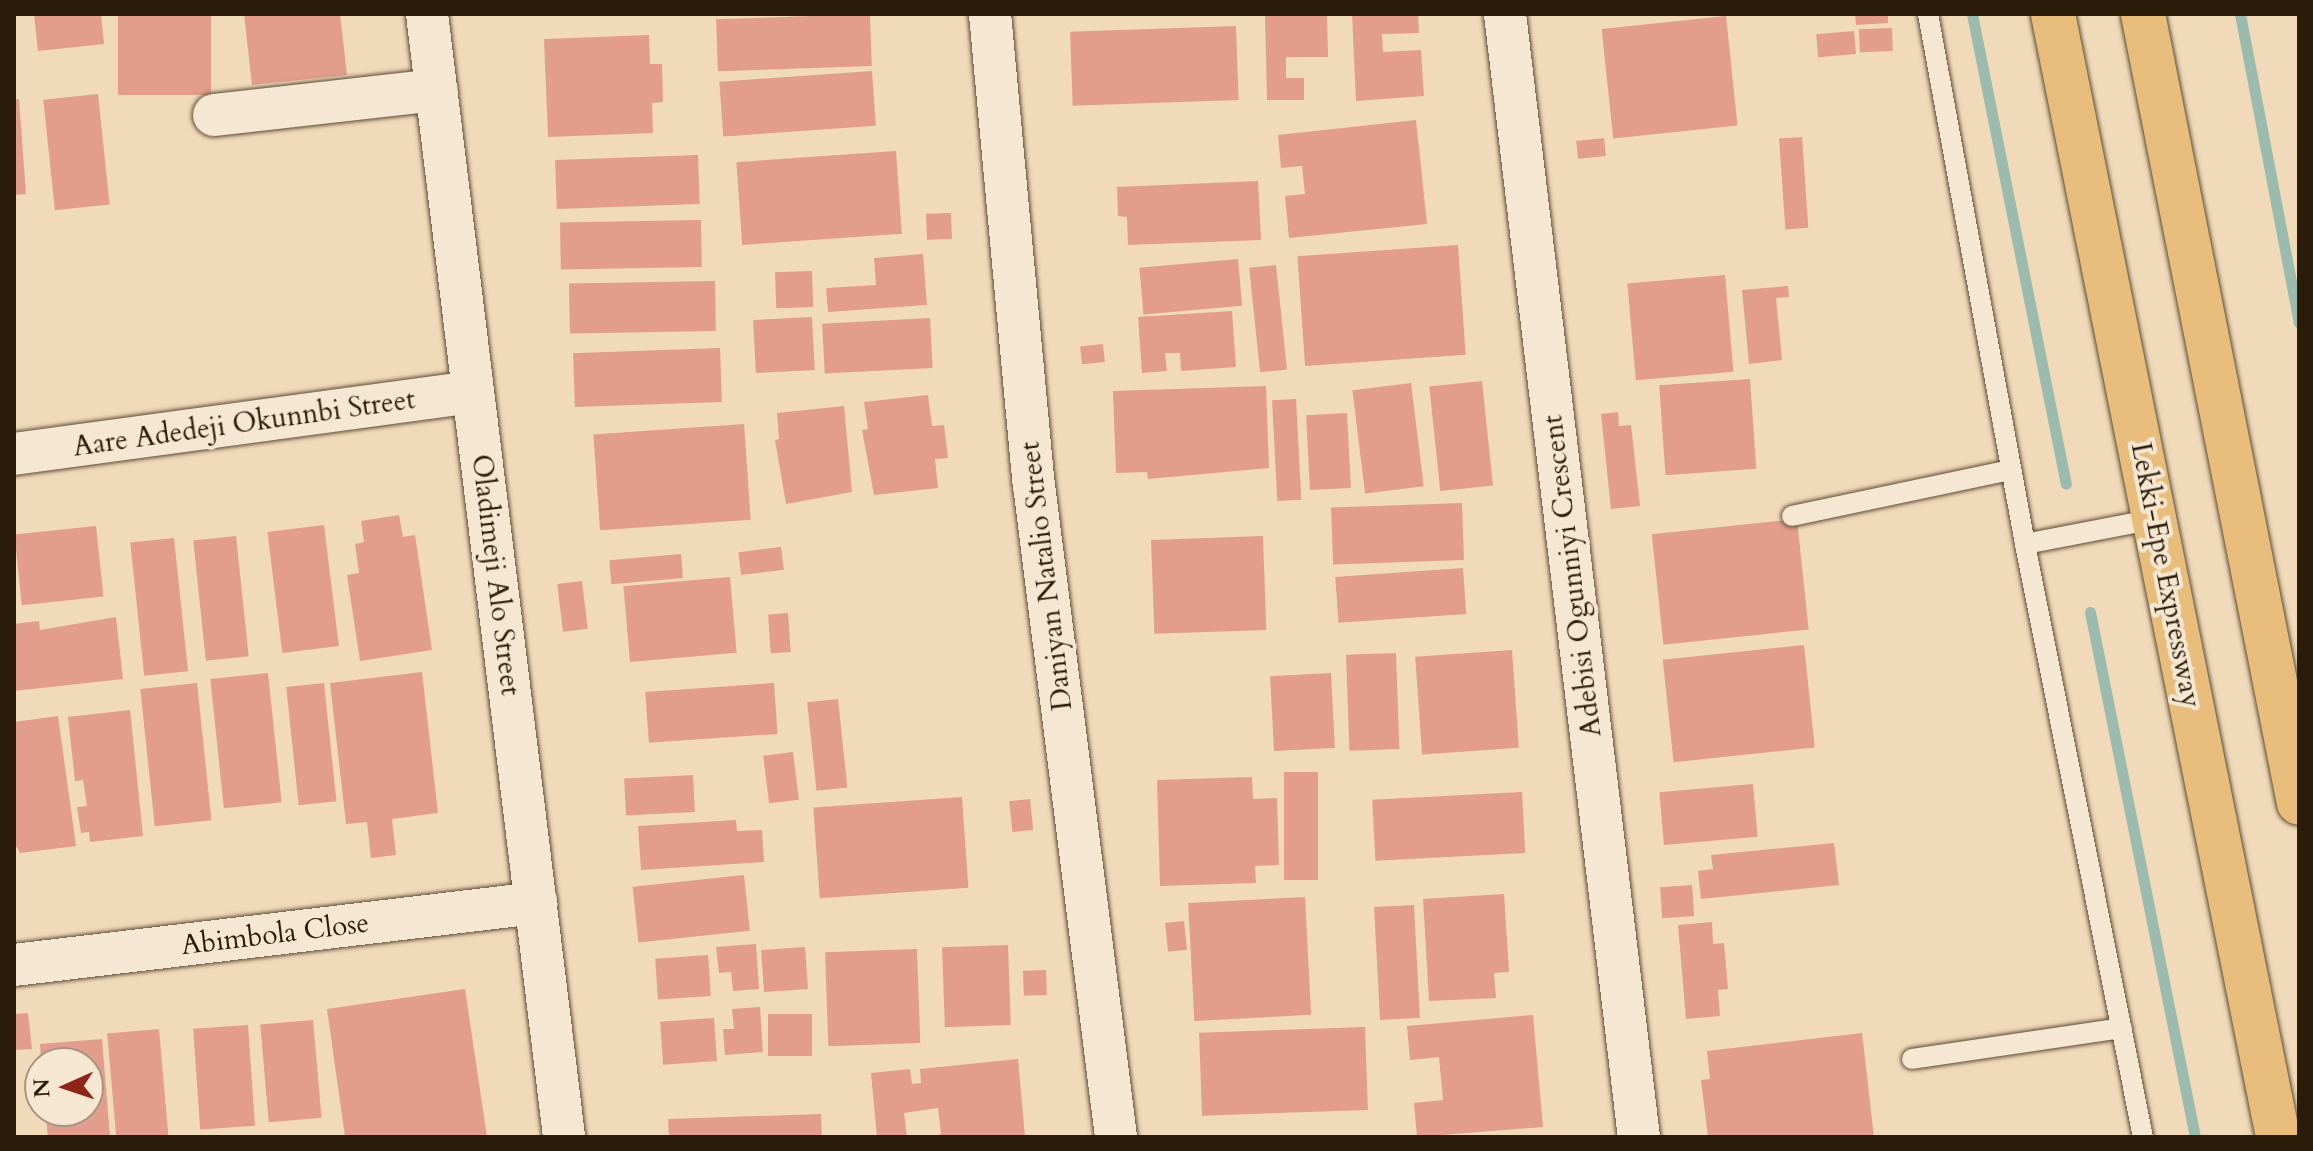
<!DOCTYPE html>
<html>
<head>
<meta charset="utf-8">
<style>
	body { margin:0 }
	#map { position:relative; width:2313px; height:1151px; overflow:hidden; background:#f0dab9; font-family:Cardo,serif }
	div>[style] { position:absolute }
	.stream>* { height:11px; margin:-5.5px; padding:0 5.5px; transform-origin:5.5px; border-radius:5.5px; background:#9abbad }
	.building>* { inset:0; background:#e29d8c; transform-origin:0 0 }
	.roads { filter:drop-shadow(0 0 2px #5c4c35) drop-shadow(0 0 2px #5c4c35) }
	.service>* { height:20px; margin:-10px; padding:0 10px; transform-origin:10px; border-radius:10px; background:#f5e7d2 }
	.minor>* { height:42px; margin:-21px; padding:0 21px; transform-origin:21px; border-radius:21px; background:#f5e7d2 }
	.trunk>* { height:44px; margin:-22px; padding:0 22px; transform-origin:22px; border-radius:22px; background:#e8bd7c }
	span { translate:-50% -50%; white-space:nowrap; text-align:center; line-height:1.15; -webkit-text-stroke:8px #f5e7d2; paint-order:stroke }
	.street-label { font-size:28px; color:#2a1c09 }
	.frame { position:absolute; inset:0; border:16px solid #2a1c09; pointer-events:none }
	.north { position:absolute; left:24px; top:1047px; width:80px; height:80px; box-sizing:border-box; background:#f5e7d2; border:2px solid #a49682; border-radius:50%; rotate:267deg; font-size:22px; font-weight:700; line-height:32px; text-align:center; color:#2a1c09 }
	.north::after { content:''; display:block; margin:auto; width:28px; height:36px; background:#8f2418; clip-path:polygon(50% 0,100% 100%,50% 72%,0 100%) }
</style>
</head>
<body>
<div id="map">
	<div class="stream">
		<i style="left:1972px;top:14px;width:479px;rotate:78.7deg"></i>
		<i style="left:2240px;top:14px;width:314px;rotate:79.2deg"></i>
		<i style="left:2090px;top:612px;width:535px;rotate:78.69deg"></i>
	</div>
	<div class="building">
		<i style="clip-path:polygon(34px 14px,101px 14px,104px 44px,38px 51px)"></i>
		<i style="left:118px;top:14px;width:93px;height:81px"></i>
		<i style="clip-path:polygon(244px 14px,340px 14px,347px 75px,252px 85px)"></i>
		<i style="left:870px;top:14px;width:52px;height:154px;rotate:88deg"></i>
		<i style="clip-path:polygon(1265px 14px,1327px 14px,1328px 57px,1286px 57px,1286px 78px,1304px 78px,1304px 100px,1267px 100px)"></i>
		<i style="clip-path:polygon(1352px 14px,1418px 14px,1419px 33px,1382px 34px,1383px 52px,1421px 50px,1424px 96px,1356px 101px)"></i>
		<i style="clip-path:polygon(1855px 14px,1888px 14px,1888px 23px,1856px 25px)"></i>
		<i style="left:1726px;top:16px;width:110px;height:125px;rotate:84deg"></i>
		<i style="left:1236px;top:26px;width:74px;height:166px;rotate:88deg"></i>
		<i style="left:1892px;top:28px;width:23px;height:33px;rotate:88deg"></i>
		<i style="left:1854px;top:31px;width:23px;height:38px;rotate:85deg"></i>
		<i style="clip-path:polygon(649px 35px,650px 64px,662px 64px,663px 102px,652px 103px,653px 133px,548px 137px,544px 39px)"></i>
		<i style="left:872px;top:71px;width:55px;height:153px;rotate:86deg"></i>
		<i style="left:98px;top:94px;width:111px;height:55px;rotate:84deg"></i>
		<i style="clip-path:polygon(19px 99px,26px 194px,14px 195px,14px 100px)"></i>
		<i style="clip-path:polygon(1416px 120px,1427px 224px,1289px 238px,1285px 196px,1305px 194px,1302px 166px,1281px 168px,1278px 135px)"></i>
		<i style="left:1802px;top:137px;width:91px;height:23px;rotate:86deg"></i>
		<i style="left:1604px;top:138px;width:18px;height:28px;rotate:84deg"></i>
		<i style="left:896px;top:151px;width:83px;height:160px;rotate:86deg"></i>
		<i style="left:698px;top:155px;width:49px;height:143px;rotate:88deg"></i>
		<i style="clip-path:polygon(1258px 181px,1261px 240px,1128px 245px,1127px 217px,1118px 216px,1117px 187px)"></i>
		<i style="left:951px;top:213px;width:26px;height:25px;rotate:88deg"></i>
		<i style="left:701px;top:220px;width:47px;height:141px;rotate:89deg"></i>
		<i style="left:1458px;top:245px;width:110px;height:161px;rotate:86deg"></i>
		<i style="clip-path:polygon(923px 254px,927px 305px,828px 312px,826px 288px,876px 285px,874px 258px)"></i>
		<i style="left:1238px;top:259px;width:47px;height:99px;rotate:85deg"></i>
		<i style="left:1276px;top:265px;width:105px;height:27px;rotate:84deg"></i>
		<i style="left:812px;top:271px;width:36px;height:37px;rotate:88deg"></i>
		<i style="left:1725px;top:275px;width:97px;height:98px;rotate:85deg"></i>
		<i style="left:715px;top:281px;width:50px;height:146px;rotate:89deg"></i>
		<i style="clip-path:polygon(1788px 286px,1789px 297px,1776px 298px,1782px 360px,1749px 364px,1742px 290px)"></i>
		<i style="clip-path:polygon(1232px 311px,1236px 367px,1181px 371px,1180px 353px,1165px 353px,1167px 371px,1142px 373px,1138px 317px)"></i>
		<i style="left:812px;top:317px;width:53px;height:59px;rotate:87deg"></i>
		<i style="left:930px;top:318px;width:50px;height:108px;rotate:87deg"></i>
		<i style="left:1103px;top:344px;width:18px;height:23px;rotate:84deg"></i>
		<i style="left:720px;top:348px;width:54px;height:147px;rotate:88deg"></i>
		<i style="left:1750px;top:379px;width:90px;height:91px;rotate:86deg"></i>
		<i style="left:1482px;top:381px;width:105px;height:53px;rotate:84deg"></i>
		<i style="left:1411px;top:383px;width:104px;height:59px;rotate:83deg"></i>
		<i style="clip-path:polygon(1266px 386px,1269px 468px,1148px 479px,1147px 472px,1116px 473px,1113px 391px)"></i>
		<i style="clip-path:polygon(928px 395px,932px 426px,944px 425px,948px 458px,935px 459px,938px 488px,874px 495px,862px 430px,868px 429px,864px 402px)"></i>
		<i style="left:1296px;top:399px;width:101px;height:24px;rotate:87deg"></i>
		<i style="clip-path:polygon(844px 406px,852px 492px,786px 504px,775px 440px,779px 439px,777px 413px)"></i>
		<i style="clip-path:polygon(1618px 412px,1619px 426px,1631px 425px,1640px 506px,1611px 509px,1601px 414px)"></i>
		<i style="left:1347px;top:413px;width:75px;height:41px;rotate:87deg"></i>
		<i style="left:744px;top:424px;width:96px;height:151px;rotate:86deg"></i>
		<i style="left:1462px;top:503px;width:57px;height:131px;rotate:88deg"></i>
		<i style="clip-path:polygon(399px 515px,403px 537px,415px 535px,432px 650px,360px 661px,347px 575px,359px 573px,355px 544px,364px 542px,361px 521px)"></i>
		<i style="left:1797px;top:519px;width:111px;height:146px;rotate:84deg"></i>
		<i style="left:324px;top:525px;width:122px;height:57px;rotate:83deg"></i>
		<i style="left:96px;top:526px;width:71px;height:82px;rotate:84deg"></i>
		<i style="left:236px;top:536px;width:121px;height:43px;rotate:84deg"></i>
		<i style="left:1263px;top:536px;width:94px;height:112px;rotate:88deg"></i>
		<i style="left:174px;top:538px;width:134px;height:44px;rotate:84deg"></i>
		<i style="left:781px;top:547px;width:23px;height:43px;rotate:83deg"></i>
		<i style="left:681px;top:554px;width:24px;height:72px;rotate:85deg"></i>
		<i style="left:1463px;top:568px;width:46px;height:128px;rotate:86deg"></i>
		<i style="left:730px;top:577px;width:76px;height:107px;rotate:85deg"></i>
		<i style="left:582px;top:581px;width:48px;height:25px;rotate:83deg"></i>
		<i style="left:788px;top:613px;width:39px;height:20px;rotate:86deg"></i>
		<i style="clip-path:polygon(116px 617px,123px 679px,14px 691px,14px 624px,39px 621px,40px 630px)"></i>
		<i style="left:1804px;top:645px;width:103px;height:142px;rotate:84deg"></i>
		<i style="left:1512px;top:650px;width:98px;height:97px;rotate:86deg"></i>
		<i style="left:1396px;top:653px;width:96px;height:50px;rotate:88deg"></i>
		<i style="clip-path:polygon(422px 672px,438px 813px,392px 819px,396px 855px,371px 858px,367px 822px,346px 824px,330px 683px)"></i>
		<i style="left:268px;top:673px;width:130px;height:58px;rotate:84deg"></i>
		<i style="left:1331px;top:673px;width:75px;height:61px;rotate:87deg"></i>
		<i style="left:197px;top:683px;width:138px;height:57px;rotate:84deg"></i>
		<i style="left:324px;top:683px;width:119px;height:38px;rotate:84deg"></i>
		<i style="left:774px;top:683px;width:51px;height:129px;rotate:86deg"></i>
		<i style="left:838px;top:699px;width:89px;height:31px;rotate:84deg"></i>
		<i style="clip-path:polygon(130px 710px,143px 836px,90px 842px,89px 832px,81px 833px,77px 807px,87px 806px,83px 780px,75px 781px,68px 717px)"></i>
		<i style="clip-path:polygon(58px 716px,76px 846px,20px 853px,14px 842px,14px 722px)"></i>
		<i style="left:793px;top:752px;width:48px;height:30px;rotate:83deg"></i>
		<i style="left:1284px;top:772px;width:34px;height:108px"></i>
		<i style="left:693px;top:775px;width:37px;height:69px;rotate:87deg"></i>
		<i style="clip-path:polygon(1252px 777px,1253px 799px,1277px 798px,1279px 865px,1255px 866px,1256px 883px,1160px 886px,1157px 780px)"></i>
		<i style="left:1753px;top:784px;width:53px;height:94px;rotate:85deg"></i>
		<i style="left:1522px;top:792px;width:61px;height:150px;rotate:87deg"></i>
		<i style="left:962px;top:797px;width:91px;height:149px;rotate:86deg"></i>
		<i style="left:1030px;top:799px;width:31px;height:21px;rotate:84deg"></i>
		<i style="clip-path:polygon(736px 820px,737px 831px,762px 830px,764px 862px,641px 870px,638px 826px)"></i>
		<i style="clip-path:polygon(1834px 843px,1839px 885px,1701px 899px,1698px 871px,1713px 869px,1711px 855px)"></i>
		<i style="left:744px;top:875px;width:56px;height:112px;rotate:84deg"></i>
		<i style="left:1692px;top:885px;width:31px;height:32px;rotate:86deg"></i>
		<i style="clip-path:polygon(1504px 894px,1509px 972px,1494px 973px,1496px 998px,1429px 1001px,1423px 899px)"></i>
		<i style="left:1305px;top:897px;width:118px;height:117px;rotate:87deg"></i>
		<i style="left:1414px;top:905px;width:113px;height:40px;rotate:87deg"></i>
		<i style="left:1184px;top:921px;width:29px;height:19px;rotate:84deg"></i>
		<i style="clip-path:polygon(1712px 922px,1713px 944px,1724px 943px,1728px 989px,1718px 990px,1720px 1016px,1686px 1019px,1678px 925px)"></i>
		<i style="clip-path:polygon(756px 944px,759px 989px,733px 991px,731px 972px,719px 973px,716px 947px)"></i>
		<i style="left:1008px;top:945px;width:80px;height:66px;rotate:88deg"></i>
		<i style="left:805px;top:947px;width:42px;height:44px;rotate:86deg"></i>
		<i style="left:917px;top:949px;width:94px;height:92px;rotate:88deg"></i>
		<i style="left:708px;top:955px;width:41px;height:53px;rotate:86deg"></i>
		<i style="left:1046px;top:970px;width:25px;height:23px;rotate:88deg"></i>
		<i style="clip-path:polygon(465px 989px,487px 1137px,345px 1137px,327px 1009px)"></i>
		<i style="clip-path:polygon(760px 1007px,763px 1052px,725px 1055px,723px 1029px,734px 1029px,732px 1009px)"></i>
		<i style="clip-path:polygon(28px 1013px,32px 1049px,14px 1050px,14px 1014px)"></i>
		<i style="left:812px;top:1014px;width:42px;height:44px;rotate:90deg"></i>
		<i style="clip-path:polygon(1533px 1015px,1543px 1127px,1417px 1137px,1414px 1103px,1443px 1100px,1439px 1057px,1410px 1060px,1407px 1026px)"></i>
		<i style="left:714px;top:1018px;width:43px;height:54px;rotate:86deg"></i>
		<i style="left:313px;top:1020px;width:98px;height:53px;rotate:85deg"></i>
		<i style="left:248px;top:1025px;width:101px;height:55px;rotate:86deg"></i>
		<i style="left:1365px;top:1027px;width:83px;height:166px;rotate:88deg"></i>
		<i style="left:159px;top:1029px;width:108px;height:52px;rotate:85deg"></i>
		<i style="clip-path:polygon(1862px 1033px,1874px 1137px,1708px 1137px,1701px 1080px,1710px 1079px,1707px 1051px)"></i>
		<i style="clip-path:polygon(102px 1039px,110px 1137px,48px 1137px,45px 1111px,88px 1111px,88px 1063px,41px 1063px,40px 1044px)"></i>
		<i style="clip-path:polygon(1018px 1059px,1025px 1137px,929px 1137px,941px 1134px,938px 1108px,904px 1113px,907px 1137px,877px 1137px,871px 1073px,910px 1069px,912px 1084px,921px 1083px,920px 1069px)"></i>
		<i style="clip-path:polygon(821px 1114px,822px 1137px,669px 1137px,668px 1119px)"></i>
	</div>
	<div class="roads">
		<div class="service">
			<i style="left:1928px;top:14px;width:539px;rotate:79.63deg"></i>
			<i style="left:2025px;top:544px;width:605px;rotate:78.75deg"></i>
			<i style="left:1792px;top:516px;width:224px;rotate:-11.9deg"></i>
			<i style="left:2025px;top:544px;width:132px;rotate:-10.9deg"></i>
			<i style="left:1912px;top:1059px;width:212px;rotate:-8.4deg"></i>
		</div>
		<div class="minor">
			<i style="left:427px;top:14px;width:1131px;rotate:83.04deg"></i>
			<i style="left:990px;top:14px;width:473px;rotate:84.7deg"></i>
			<i style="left:1034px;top:485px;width:657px;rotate:82.83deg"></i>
			<i style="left:1505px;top:14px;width:1131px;rotate:83.2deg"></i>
			<i style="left:214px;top:115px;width:224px;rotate:-6.4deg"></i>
			<i style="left:14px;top:454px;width:463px;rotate:-7.7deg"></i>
			<i style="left:14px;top:965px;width:526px;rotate:-6.77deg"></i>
		</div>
		<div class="trunk">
			<i style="left:2053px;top:14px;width:1145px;rotate:78.67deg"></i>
			<i style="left:2143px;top:14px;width:804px;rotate:78.82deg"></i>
		</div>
	</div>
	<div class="street-label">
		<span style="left:244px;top:423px;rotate:-8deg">Aare Adedeji Okunnbi Street</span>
		<span style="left:496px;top:575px;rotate:83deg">Oladimeji Alo Street</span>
		<span style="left:2166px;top:575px;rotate:79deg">Lekki-Epe Expressway</span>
		<span style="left:1046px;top:576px;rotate:-97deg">Daniyan Natalio Street</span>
		<span style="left:1572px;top:576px;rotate:-97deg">Adebisi Ogunniyi Crescent</span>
		<span style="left:275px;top:934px;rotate:-7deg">Abimbola Close</span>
	</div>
	<div class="frame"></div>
	<div class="north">N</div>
</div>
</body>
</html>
